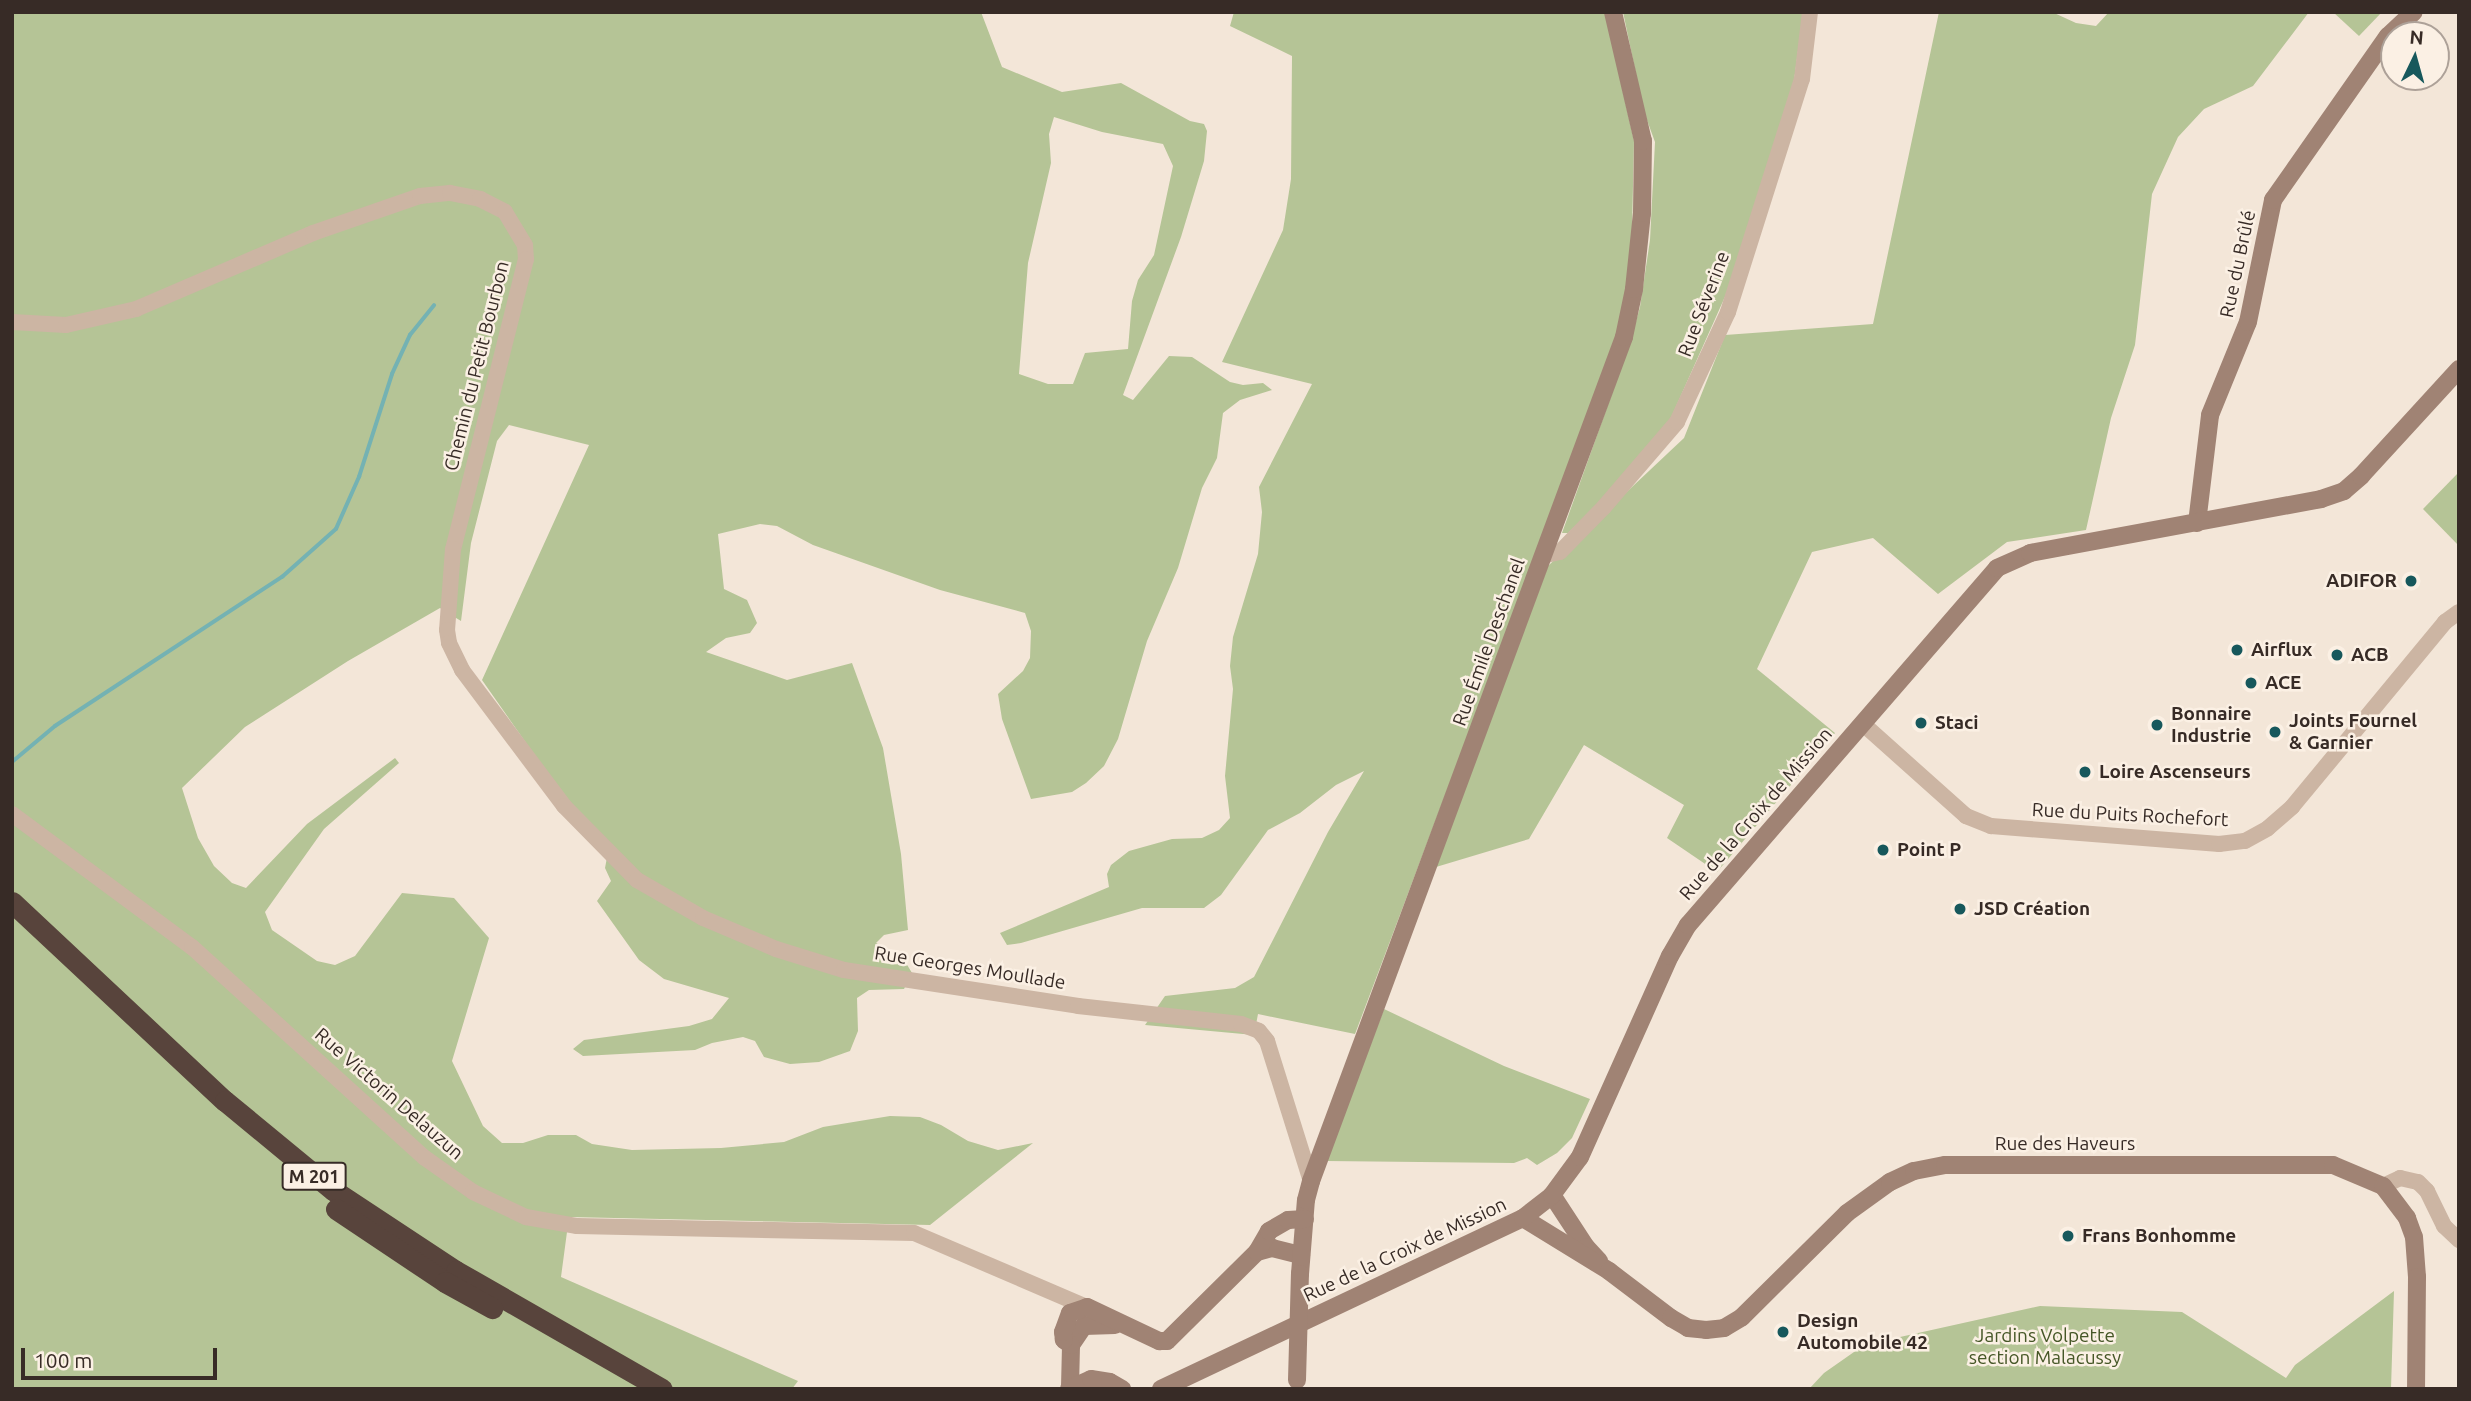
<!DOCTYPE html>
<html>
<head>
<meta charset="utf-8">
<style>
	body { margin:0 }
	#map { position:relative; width:2471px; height:1401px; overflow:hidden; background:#f3e6d8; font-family:Ubuntu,sans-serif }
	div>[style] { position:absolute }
	.green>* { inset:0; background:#b5c496 }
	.stream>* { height:3.5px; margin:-1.75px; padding:0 1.75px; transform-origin:1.75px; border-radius:1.75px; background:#74b2b3 }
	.street>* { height:16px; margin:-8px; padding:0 8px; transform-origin:8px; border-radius:8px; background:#ccb5a3 }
	.secondary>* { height:18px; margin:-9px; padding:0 9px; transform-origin:9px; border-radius:9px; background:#a08374 }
	.highway>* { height:21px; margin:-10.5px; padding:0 10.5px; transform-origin:10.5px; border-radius:10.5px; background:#58443c }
	.secondary-bridge>* { height:18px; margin:-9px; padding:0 9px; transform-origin:9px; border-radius:9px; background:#a08374 }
	.dots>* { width:19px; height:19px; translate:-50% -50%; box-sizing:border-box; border:4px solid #fbf0e4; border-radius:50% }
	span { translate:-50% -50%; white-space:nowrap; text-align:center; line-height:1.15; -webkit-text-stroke:5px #fbf0e4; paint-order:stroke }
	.shield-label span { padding:2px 5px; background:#fbf0e4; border:2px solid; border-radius:5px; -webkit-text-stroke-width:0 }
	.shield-label { font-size:18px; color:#372b26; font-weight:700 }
	.street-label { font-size:19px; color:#372b26 }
	.poi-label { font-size:19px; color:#372b26; font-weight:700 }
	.right { translate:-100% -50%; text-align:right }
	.left { translate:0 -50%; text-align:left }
	.park-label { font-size:19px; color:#465727 }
	.frame { position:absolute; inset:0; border:14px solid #372b26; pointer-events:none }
	.north { position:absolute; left:2380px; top:21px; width:70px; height:70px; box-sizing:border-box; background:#fbf0e4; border:2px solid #ada198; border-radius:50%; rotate:5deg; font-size:19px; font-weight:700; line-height:28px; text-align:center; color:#372b26 }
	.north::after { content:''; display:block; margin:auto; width:24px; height:32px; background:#17585c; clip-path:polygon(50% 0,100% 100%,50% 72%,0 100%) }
	.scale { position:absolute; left:21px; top:1348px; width:196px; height:32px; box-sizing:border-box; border:4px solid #372b26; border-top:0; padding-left:9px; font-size:21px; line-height:24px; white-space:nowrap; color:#372b26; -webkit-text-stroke:5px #fbf0e4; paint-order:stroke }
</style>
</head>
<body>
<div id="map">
	<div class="green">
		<i style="clip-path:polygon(evenodd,12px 12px,981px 12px,1002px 67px,1062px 92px,1121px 83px,1190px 121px,1204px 124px,1207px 131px,1204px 161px,1181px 237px,1123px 395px,1133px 400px,1169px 356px,1192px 357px,1230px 382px,1243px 385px,1263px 383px,1272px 390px,1240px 400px,1223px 413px,1217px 458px,1202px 488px,1178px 568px,1147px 641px,1118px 739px,1104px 766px,1086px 783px,1072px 792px,1031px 799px,1002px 719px,998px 694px,1023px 671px,1030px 658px,1031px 631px,1025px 613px,940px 590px,813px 545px,777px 526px,760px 524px,718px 534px,724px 589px,747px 600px,757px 623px,750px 633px,726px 638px,706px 652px,787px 680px,852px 663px,883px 748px,901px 854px,908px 930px,884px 935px,876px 943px,903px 958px,912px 973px,904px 989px,869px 990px,857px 998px,858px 1031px,850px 1051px,819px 1062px,790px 1064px,764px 1057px,755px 1041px,743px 1037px,712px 1043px,695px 1050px,583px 1056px,573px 1049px,584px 1040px,689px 1026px,712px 1019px,729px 998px,664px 979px,639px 960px,597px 901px,611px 881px,605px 868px,609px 847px,566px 800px,482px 680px,589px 445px,509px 425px,497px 441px,471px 543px,461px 621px,440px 608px,348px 661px,245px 727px,182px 788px,198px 838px,214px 866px,232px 883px,246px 888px,307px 824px,395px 758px,399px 763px,324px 829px,265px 912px,272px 930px,317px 961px,335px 965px,355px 956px,402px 893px,454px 898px,489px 938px,452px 1061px,483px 1126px,502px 1143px,523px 1143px,548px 1135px,576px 1135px,592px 1144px,632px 1150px,721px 1148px,784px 1142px,823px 1127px,890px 1116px,920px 1117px,941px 1125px,968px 1141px,998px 1150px,1033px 1143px,930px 1225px,569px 1217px,561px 1277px,798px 1381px,792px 1389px,12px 1389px,12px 12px,1054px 117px,1102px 132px,1163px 144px,1173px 166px,1154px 255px,1138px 280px,1132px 301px,1128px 349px,1085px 353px,1073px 384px,1048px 384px,1019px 374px,1028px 263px,1051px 163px,1049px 134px,1054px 117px)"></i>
		<i style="clip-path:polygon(1234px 12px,1605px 12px,1634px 141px,1631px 275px,1615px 345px,1355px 1034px,1258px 1014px,1254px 1035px,1145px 1025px,1165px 996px,1235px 988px,1254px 977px,1328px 832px,1364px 771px,1336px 785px,1300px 813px,1268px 830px,1221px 895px,1204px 908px,1142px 908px,1021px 943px,1007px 945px,1000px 933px,1109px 887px,1107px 874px,1111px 865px,1129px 851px,1172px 839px,1202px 838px,1219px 830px,1230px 818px,1225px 776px,1233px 689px,1230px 666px,1233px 637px,1258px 554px,1262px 512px,1259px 487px,1312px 384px,1222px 362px,1283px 230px,1291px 179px,1292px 56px,1230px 26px)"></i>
		<i style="clip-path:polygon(1623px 12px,1803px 12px,1793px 89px,1732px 281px,1666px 429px,1614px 489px,1568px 533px,1562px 533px,1629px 346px,1640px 307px,1650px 240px,1655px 142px,1644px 112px)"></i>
		<i style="clip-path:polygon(1939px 12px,2052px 12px,2076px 23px,2096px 26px,2109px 12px,2309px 12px,2253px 86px,2204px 109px,2178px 137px,2152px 194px,2135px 345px,2111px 418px,2086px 530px,2007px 542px,1938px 594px,1873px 538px,1812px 552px,1757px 669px,1835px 733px,1717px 872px,1667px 838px,1684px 805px,1584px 745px,1529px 839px,1436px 867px,1548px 566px,1684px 438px,1725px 335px,1873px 324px)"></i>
		<i style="clip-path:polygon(2333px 12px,2382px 12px,2359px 36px)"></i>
		<i style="clip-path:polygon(2459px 472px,2459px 546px,2423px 509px)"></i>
		<i style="clip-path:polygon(1384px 1009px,1504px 1066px,1590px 1099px,1572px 1138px,1557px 1153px,1537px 1165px,1527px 1158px,1514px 1163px,1326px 1161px)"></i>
		<i style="clip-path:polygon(2394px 1291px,2391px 1389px,1809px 1389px,1824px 1373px,1864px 1345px,2040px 1306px,2182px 1312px,2286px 1378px,2295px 1365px)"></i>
	</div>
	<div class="stream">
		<i style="left:12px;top:762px;width:56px;rotate:-39.9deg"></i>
		<i style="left:55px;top:726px;width:272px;rotate:-33.3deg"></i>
		<i style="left:282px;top:577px;width:72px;rotate:-41.6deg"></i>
		<i style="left:336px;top:529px;width:57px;rotate:-66.1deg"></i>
		<i style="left:359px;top:477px;width:108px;rotate:-72.2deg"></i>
		<i style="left:392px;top:374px;width:43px;rotate:-65.2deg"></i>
		<i style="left:410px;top:335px;width:38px;rotate:-51deg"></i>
	</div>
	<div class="street">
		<i style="left:12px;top:322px;width:54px;rotate:3.2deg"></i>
		<i style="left:66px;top:325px;width:72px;rotate:-12.9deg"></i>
		<i style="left:136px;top:309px;width:193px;rotate:-23.2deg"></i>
		<i style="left:313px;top:233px;width:113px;rotate:-19.1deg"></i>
		<i style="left:420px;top:196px;width:30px;rotate:-6deg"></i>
		<i style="left:450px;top:193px;width:31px;rotate:11deg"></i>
		<i style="left:480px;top:199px;width:28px;rotate:27deg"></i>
		<i style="left:505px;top:212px;width:39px;rotate:59deg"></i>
		<i style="left:525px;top:245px;width:14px;rotate:86deg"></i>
		<i style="left:526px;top:259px;width:299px;rotate:104.1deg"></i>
		<i style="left:453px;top:549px;width:81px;rotate:94.2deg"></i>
		<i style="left:447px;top:630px;width:13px;rotate:81deg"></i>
		<i style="left:449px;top:643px;width:30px;rotate:64deg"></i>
		<i style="left:462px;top:670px;width:170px;rotate:53.1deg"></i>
		<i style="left:564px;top:806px;width:104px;rotate:45.4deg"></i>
		<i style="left:637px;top:880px;width:76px;rotate:29.9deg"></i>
		<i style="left:703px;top:918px;width:79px;rotate:23deg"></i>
		<i style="left:776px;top:949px;width:71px;rotate:17.2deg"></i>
		<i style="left:844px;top:970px;width:237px;rotate:8.7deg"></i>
		<i style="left:1078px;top:1006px;width:164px;rotate:6.3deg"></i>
		<i style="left:1241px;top:1024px;width:19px;rotate:21deg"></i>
		<i style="left:1259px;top:1031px;width:13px;rotate:51deg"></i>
		<i style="left:1267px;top:1041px;width:147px;rotate:72.6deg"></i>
		<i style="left:1542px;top:556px;width:18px;rotate:-13deg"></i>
		<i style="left:1560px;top:552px;width:63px;rotate:-45.6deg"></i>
		<i style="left:1604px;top:507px;width:112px;rotate:-49.3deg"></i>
		<i style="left:1677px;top:422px;width:121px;rotate:-65.1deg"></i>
		<i style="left:1728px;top:312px;width:244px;rotate:-72.4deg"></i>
		<i style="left:1802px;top:79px;width:67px;rotate:-83.2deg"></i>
		<i style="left:1862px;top:723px;width:140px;rotate:41.8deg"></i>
		<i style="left:1966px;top:816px;width:27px;rotate:22deg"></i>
		<i style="left:1991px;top:826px;width:229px;rotate:4.5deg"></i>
		<i style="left:2219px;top:844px;width:26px;rotate:-7deg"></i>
		<i style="left:2245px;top:841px;width:26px;rotate:-29deg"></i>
		<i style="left:2268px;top:828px;width:32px;rotate:-41deg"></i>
		<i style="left:2292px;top:807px;width:240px;rotate:-50.4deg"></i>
		<i style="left:2445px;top:622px;width:17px;rotate:-36deg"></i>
		<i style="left:12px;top:814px;width:224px;rotate:36.5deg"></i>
		<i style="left:192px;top:947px;width:314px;rotate:42.2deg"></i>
		<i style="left:425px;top:1158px;width:59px;rotate:35.3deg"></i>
		<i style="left:473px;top:1192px;width:59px;rotate:25.3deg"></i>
		<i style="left:526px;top:1217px;width:52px;rotate:10deg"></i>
		<i style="left:577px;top:1226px;width:337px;rotate:1.2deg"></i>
		<i style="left:914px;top:1233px;width:188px;rotate:23.2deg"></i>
		<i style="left:2383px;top:1186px;width:19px;rotate:-25deg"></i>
		<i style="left:2400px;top:1178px;width:18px;rotate:13deg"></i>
		<i style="left:2418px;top:1182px;width:13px;rotate:45deg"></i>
		<i style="left:2427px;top:1191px;width:39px;rotate:64deg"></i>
		<i style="left:2444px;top:1226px;width:21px;rotate:43deg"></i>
	</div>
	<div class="secondary">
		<i style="left:2197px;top:523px;width:109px;rotate:-83.1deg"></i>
		<i style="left:2210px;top:415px;width:100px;rotate:-67.8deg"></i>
		<i style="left:2248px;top:322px;width:125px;rotate:-78.4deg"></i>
		<i style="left:2273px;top:200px;width:200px;rotate:-55deg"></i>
		<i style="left:2388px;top:36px;width:35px;rotate:-43deg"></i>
		<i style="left:1552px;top:1195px;width:62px;rotate:56.8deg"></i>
		<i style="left:1586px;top:1247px;width:19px;rotate:47deg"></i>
		<i style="left:1523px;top:1218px;width:101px;rotate:31.6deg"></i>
		<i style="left:1609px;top:1271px;width:78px;rotate:37.2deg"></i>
		<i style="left:1671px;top:1318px;width:20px;rotate:30deg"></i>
		<i style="left:1688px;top:1328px;width:18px;rotate:6deg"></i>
		<i style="left:1706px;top:1330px;width:18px;rotate:-6deg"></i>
		<i style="left:1724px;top:1328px;width:21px;rotate:-31deg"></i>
		<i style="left:1742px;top:1317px;width:148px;rotate:-44.7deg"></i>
		<i style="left:1847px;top:1213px;width:53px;rotate:-35.8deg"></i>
		<i style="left:1890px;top:1182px;width:26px;rotate:-25deg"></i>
		<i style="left:1914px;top:1171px;width:32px;rotate:-11deg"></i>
		<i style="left:1945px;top:1165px;width:388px"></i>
		<i style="left:2333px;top:1165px;width:54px;rotate:22.8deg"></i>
		<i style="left:2383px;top:1186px;width:40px;rotate:53deg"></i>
		<i style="left:2407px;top:1218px;width:20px;rotate:70deg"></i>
		<i style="left:2414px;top:1237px;width:40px;rotate:85.7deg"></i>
		<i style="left:2417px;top:1277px;width:112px;rotate:90.5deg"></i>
		<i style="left:1257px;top:1252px;width:16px;rotate:-15deg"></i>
		<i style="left:1272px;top:1248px;width:30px;rotate:14deg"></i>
		<i style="left:1300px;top:1274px;width:74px;rotate:-85.4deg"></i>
		<i style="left:1306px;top:1200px;width:20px;rotate:-75deg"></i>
		<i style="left:1311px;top:1181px;width:900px;rotate:-69.65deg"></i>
		<i style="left:1624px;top:337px;width:49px;rotate:-78.2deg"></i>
		<i style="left:1634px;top:289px;width:76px;rotate:-84deg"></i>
		<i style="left:1642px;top:213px;width:72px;rotate:-89.2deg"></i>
		<i style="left:1643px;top:141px;width:132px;rotate:-103.1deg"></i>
		<i style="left:1071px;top:1345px;width:23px;rotate:-56deg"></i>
		<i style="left:1084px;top:1326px;width:31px;rotate:-2deg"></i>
		<i style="left:1070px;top:1387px;width:42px;rotate:-88.6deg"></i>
		<i style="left:1071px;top:1345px;width:9px;rotate:-144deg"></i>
		<i style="left:1064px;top:1340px;width:8px;rotate:-97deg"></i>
		<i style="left:1063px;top:1332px;width:20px;rotate:-70deg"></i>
		<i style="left:1070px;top:1313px;width:18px;rotate:-19deg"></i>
		<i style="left:1087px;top:1307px;width:80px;rotate:25.3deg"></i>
		<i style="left:1159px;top:1341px;width:8px"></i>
		<i style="left:1167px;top:1341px;width:127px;rotate:-44.7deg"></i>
		<i style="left:1257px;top:1252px;width:24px;rotate:-60deg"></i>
		<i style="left:1269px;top:1231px;width:22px;rotate:-30deg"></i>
		<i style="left:1288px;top:1220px;width:17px;rotate:-3deg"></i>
		<i style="left:1069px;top:1389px;width:24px;rotate:-24deg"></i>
		<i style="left:1091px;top:1379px;width:19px;rotate:9deg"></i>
		<i style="left:1110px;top:1382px;width:14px;rotate:30deg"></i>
		<i style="left:1161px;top:1389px;width:400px;rotate:-25.3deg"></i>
		<i style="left:1523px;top:1218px;width:37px;rotate:-38deg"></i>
		<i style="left:1552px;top:1195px;width:47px;rotate:-53.6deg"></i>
		<i style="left:1580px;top:1157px;width:220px;rotate:-65.9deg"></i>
		<i style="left:1670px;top:956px;width:36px;rotate:-60deg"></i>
		<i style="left:1688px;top:925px;width:472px;rotate:-49.1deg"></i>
		<i style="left:1997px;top:568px;width:36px;rotate:-24deg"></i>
		<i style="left:2030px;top:553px;width:296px;rotate:-10.5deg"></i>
		<i style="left:2321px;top:499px;width:24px;rotate:-19deg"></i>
		<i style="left:2344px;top:491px;width:23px;rotate:-41deg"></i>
		<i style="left:2361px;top:476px;width:145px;rotate:-47.5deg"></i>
	</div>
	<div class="highway">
		<i style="left:12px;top:902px;width:291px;rotate:43.1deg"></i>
		<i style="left:225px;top:1101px;width:140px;rotate:39.5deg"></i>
		<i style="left:333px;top:1190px;width:147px;rotate:33.4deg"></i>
		<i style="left:456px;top:1271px;width:237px;rotate:29.8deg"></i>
		<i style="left:336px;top:1209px;width:131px;rotate:33.8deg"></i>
		<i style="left:445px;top:1282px;width:54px;rotate:29deg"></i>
	</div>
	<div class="secondary-bridge">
		<i style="left:1297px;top:1380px;width:106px;rotate:-88.4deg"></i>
	</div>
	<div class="dots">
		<i style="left:2411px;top:581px;background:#17585c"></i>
		<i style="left:2237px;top:650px;background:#17585c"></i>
		<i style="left:2337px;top:655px;background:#17585c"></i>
		<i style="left:2251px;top:683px;background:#17585c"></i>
		<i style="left:1921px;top:723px;background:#17585c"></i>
		<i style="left:2157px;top:725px;background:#17585c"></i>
		<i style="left:2275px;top:732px;background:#17585c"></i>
		<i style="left:2085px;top:772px;background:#17585c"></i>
		<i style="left:1883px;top:850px;background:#17585c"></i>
		<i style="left:1960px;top:909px;background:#17585c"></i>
		<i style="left:2068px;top:1236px;background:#17585c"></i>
		<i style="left:1783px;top:1332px;background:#17585c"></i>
	</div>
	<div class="shield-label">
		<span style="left:314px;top:1176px">M 201</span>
	</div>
	<div class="street-label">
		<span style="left:2238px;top:264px;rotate:-78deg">Rue du Brûlé</span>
		<span style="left:1704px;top:304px;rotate:-69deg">Rue Séverine</span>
		<span style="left:477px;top:366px;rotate:-76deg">Chemin du Petit Bourbon</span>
		<span style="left:1489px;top:642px;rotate:-70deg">Rue Émile Deschanel</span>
		<span style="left:1756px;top:814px;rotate:-49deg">Rue de la Croix de Mission</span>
		<span style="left:2130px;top:815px;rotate:3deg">Rue du Puits Rochefort</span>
		<span style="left:970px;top:968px;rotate:9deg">Rue Georges Moullade</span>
		<span style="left:389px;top:1094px;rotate:41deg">Rue Victorin Delauzun</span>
		<span style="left:2065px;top:1144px">Rue des Haveurs</span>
		<span style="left:1405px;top:1250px;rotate:-25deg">Rue de la Croix de Mission</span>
	</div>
	<div class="poi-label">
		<span class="right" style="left:2397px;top:581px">ADIFOR</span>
		<span class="left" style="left:2251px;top:650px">Airflux</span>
		<span class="left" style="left:2351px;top:655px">ACB</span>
		<span class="left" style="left:2265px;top:683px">ACE</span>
		<span class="left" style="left:2171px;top:725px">Bonnaire<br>Industrie</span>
		<span class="left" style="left:2289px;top:732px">Joints Fournel<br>&amp; Garnier</span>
		<span class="left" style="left:1935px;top:723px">Staci</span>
		<span class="left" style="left:2099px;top:772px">Loire Ascenseurs</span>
		<span class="left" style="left:1897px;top:850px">Point P</span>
		<span class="left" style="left:1974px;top:909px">JSD Création</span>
		<span class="left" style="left:2082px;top:1236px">Frans Bonhomme</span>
		<span class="left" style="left:1797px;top:1332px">Design<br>Automobile 42</span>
	</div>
	<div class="park-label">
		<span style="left:2045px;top:1347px">Jardins Volpette<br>section Malacussy</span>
	</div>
	<div class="frame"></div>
	<div class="north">N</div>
	<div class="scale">100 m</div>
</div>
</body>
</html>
